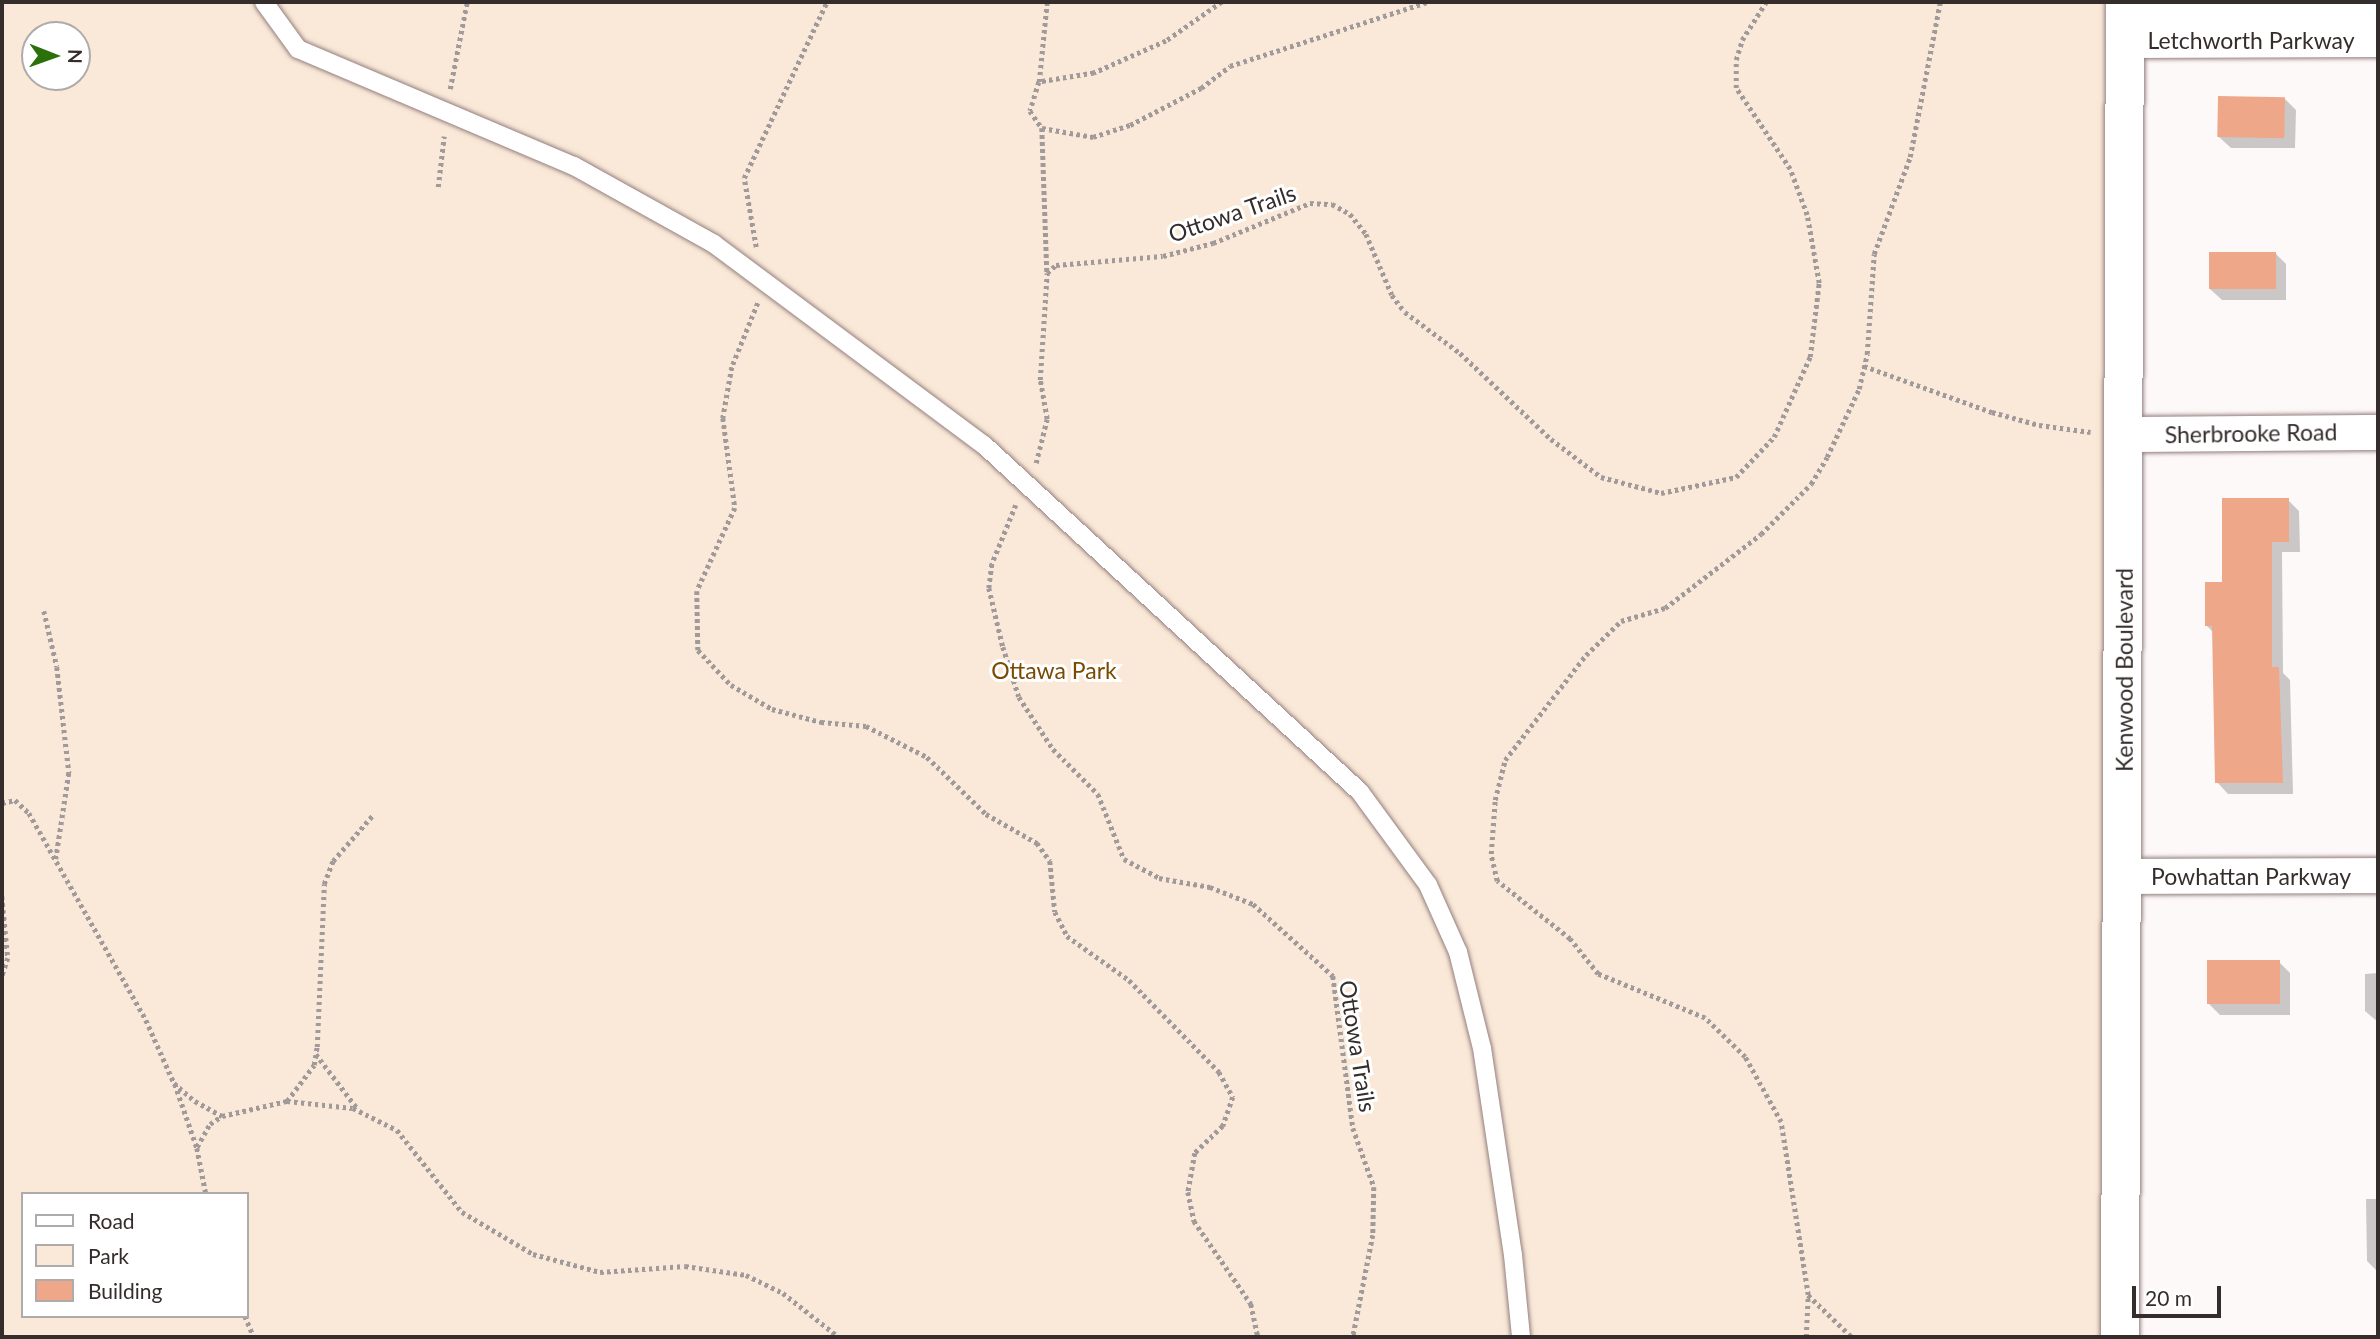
<!DOCTYPE html>
<html>
<head>
<meta charset="utf-8">
<style>
	body { margin:0 }
	#map { position:relative; width:2380px; height:1339px; overflow:hidden; background:#fef9f9; font-family:Lato,sans-serif }
	div>[style] { position:absolute }
	.green>* { inset:0; background:#fae9d8 }
	.shadow>* { inset:0; background:#0003 }
	.building>* { inset:0; background:#eea789; transform-origin:0 0 }
	.path>* { height:4.5px; margin-top:-2.25px; transform-origin:0; background:repeating-linear-gradient(90deg,#a19a9a 0 3.5px,transparent 0 7px) }
	.roads { filter:drop-shadow(0 0 2px #947f7e) drop-shadow(0 0 2px #947f7e) }
	.service>* { height:18px; margin:-9px; padding:0 9px; transform-origin:9px; border-radius:9px; background:#fff }
	.minor>* { height:35px; margin:-17.5px; padding:0 17.5px; transform-origin:17.5px; border-radius:17.5px; background:#fff }
	.tertiary>* { height:38px; margin:-19px; padding:0 19px; transform-origin:19px; border-radius:19px; background:#fff }
	span { translate:-50% -50%; white-space:nowrap; text-align:center; line-height:1.15; -webkit-text-stroke:6px #fff; paint-order:stroke }
	.street-label { font-size:23px; color:#352d2c }
	.park-label { font-size:23px; color:#7a4a02 }
	.frame { position:absolute; inset:0; border:4px solid #352d2c; pointer-events:none }
	.legend { position:absolute; left:21px; top:1192px; width:228px; height:126px; box-sizing:border-box; background:#fff; border:2px solid #aeabab; margin:0; padding:9px 12px; list-style:none; font-size:21px; color:#352d2c }
	.legend li { display:flex; align-items:center; gap:14px; height:35px }
	.legend b { width:35px; border:2px solid #aeabab }
	.north { position:absolute; left:21px; top:21px; width:70px; height:70px; box-sizing:border-box; background:#fff; border:2px solid #aeabab; border-radius:50%; rotate:91deg; font-size:19px; font-weight:700; line-height:28px; text-align:center; color:#352d2c }
	.north::after { content:''; display:block; margin:auto; width:24px; height:32px; background:#2c700b; clip-path:polygon(50% 0,100% 100%,50% 72%,0 100%) }
	.scale { position:absolute; left:2132px; top:1286px; width:89px; height:32px; box-sizing:border-box; border:4px solid #352d2c; border-top:0; padding-left:9px; font-size:21px; line-height:24px; white-space:nowrap; color:#352d2c; -webkit-text-stroke:5px #fff; paint-order:stroke }
</style>
</head>
<body>
<div id="map">
	<div class="green">
		<i style="clip-path:polygon(evenodd,2px 2px,2105px 2px,2102px 1337px,2px 1337px,2px 2px,35px 35px,77px 35px,77px 77px,35px 77px,35px 35px,2px 2px,23px 1194px,247px 1194px,247px 1316px,23px 1316px,23px 1194px)"></i>
	</div>
	<div class="shadow">
		<i style="clip-path:polygon(2285px 99px,2296px 110px,2295px 148px,2231px 148px,2219px 137px)"></i>
		<i style="clip-path:polygon(2275px 253px,2286px 264px,2286px 300px,2222px 300px,2210px 289px)"></i>
		<i style="clip-path:polygon(2288px 500px,2299px 511px,2300px 552px,2282px 552px,2283px 673px,2290px 680px,2293px 794px,2228px 794px,2217px 782px,2214px 633px,2207px 626px,2223px 584px)"></i>
		<i style="clip-path:polygon(2279px 962px,2290px 973px,2290px 1015px,2220px 1015px,2209px 1004px)"></i>
		<i style="clip-path:polygon(2378px 973px,2378px 1022px,2365px 1011px,2365px 974px)"></i>
		<i style="clip-path:polygon(2366px 1199px,2378px 1199px,2378px 1272px,2367px 1261px)"></i>
	</div>
	<div class="building">
		<i style="left:2218px;top:96px;width:67px;height:41px;rotate:1deg"></i>
		<i style="left:2209px;top:252px;width:67px;height:37px"></i>
		<i style="clip-path:polygon(2222px 498px,2289px 498px,2289px 542px,2272px 542px,2272px 667px,2279px 667px,2283px 783px,2215px 783px,2212px 626px,2205px 626px,2205px 582px,2222px 582px)"></i>
		<i style="left:2207px;top:960px;width:73px;height:44px"></i>
	</div>
	<div class="path">
		<i style="left:1222px;top:2px;width:68px;rotate:145.1deg"></i>
		<i style="left:1166px;top:41px;width:79px;rotate:156deg"></i>
		<i style="left:1094px;top:73px;width:56px;rotate:170.7deg"></i>
		<i style="left:1039px;top:82px;width:30px;rotate:107deg"></i>
		<i style="left:1030px;top:111px;width:21px;rotate:55deg"></i>
		<i style="left:1042px;top:128px;width:52px;rotate:10deg"></i>
		<i style="left:1093px;top:137px;width:39px;rotate:-18deg"></i>
		<i style="left:1130px;top:125px;width:80px;rotate:-27.5deg"></i>
		<i style="left:1201px;top:88px;width:36px;rotate:-37deg"></i>
		<i style="left:1230px;top:66px;width:207px;rotate:-18deg"></i>
		<i style="left:1039px;top:82px;width:80px;rotate:-84.3deg"></i>
		<i style="left:450px;top:89px;width:89px;rotate:-78.9deg"></i>
		<i style="left:1042px;top:128px;width:144px;rotate:88deg"></i>
		<i style="left:438px;top:187px;width:51px;rotate:-83.3deg"></i>
		<i style="left:756px;top:247px;width:70px;rotate:-99.9deg"></i>
		<i style="left:744px;top:178px;width:195px;rotate:-64.8deg"></i>
		<i style="left:758px;top:303px;width:69px;rotate:112.1deg"></i>
		<i style="left:732px;top:367px;width:52px;rotate:100deg"></i>
		<i style="left:723px;top:418px;width:91px;rotate:82.4deg"></i>
		<i style="left:735px;top:508px;width:91px;rotate:114.6deg"></i>
		<i style="left:697px;top:591px;width:59px;rotate:89deg"></i>
		<i style="left:698px;top:650px;width:48px;rotate:46.7deg"></i>
		<i style="left:731px;top:685px;width:48px;rotate:30.3deg"></i>
		<i style="left:772px;top:709px;width:51px;rotate:14.9deg"></i>
		<i style="left:821px;top:722px;width:45px;rotate:5.1deg"></i>
		<i style="left:866px;top:726px;width:68px;rotate:26.9deg"></i>
		<i style="left:927px;top:757px;width:82px;rotate:44deg"></i>
		<i style="left:986px;top:814px;width:59px;rotate:29.6deg"></i>
		<i style="left:1037px;top:843px;width:22px;rotate:54deg"></i>
		<i style="left:1050px;top:861px;width:51px;rotate:84.4deg"></i>
		<i style="left:1055px;top:912px;width:27px;rotate:63deg"></i>
		<i style="left:1067px;top:936px;width:76px;rotate:35.4deg"></i>
		<i style="left:1129px;top:980px;width:129px;rotate:45.6deg"></i>
		<i style="left:1219px;top:1072px;width:29px;rotate:61deg"></i>
		<i style="left:1233px;top:1097px;width:31px;rotate:109deg"></i>
		<i style="left:1223px;top:1126px;width:39px;rotate:136deg"></i>
		<i style="left:1195px;top:1153px;width:40px;rotate:100deg"></i>
		<i style="left:1188px;top:1192px;width:30px;rotate:78deg"></i>
		<i style="left:1194px;top:1221px;width:101px;rotate:55.5deg"></i>
		<i style="left:1251px;top:1304px;width:34px;rotate:78deg"></i>
		<i style="left:1864px;top:366px;width:136px;rotate:19.8deg"></i>
		<i style="left:1992px;top:412px;width:49px;rotate:15.5deg"></i>
		<i style="left:2039px;top:425px;width:52px;rotate:7.7deg"></i>
		<i style="left:1036px;top:463px;width:45px;rotate:-76deg"></i>
		<i style="left:1047px;top:419px;width:40px;rotate:-100deg"></i>
		<i style="left:1040px;top:380px;width:107px;rotate:-86.3deg"></i>
		<i style="left:1047px;top:273px;width:12px;rotate:-42deg"></i>
		<i style="left:1056px;top:265px;width:107px;rotate:-4.8deg"></i>
		<i style="left:1163px;top:256px;width:52px;rotate:-14.6deg"></i>
		<i style="left:1213px;top:243px;width:105px;rotate:-22.4deg"></i>
		<i style="left:1310px;top:203px;width:22px;rotate:3deg"></i>
		<i style="left:1332px;top:204px;width:21px;rotate:29deg"></i>
		<i style="left:1350px;top:214px;width:26px;rotate:51deg"></i>
		<i style="left:1366px;top:234px;width:66px;rotate:66.9deg"></i>
		<i style="left:1392px;top:295px;width:21px;rotate:53deg"></i>
		<i style="left:1405px;top:312px;width:69px;rotate:36.7deg"></i>
		<i style="left:1460px;top:353px;width:125px;rotate:43.4deg"></i>
		<i style="left:1551px;top:439px;width:63px;rotate:37.2deg"></i>
		<i style="left:1601px;top:477px;width:62px;rotate:14.9deg"></i>
		<i style="left:1661px;top:493px;width:77px;rotate:-12deg"></i>
		<i style="left:1736px;top:477px;width:55px;rotate:-46.5deg"></i>
		<i style="left:1774px;top:437px;width:88px;rotate:-65.8deg"></i>
		<i style="left:1810px;top:357px;width:75px;rotate:-83.1deg"></i>
		<i style="left:1819px;top:283px;width:69px;rotate:-100deg"></i>
		<i style="left:1807px;top:215px;width:49px;rotate:-110.3deg"></i>
		<i style="left:1790px;top:169px;width:97px;rotate:-123.7deg"></i>
		<i style="left:1736px;top:88px;width:28px;rotate:-90deg"></i>
		<i style="left:1736px;top:60px;width:21px;rotate:-73deg"></i>
		<i style="left:1742px;top:40px;width:45px;rotate:-57.7deg"></i>
		<i style="left:1016px;top:505px;width:64px;rotate:112.1deg"></i>
		<i style="left:992px;top:564px;width:24px;rotate:97deg"></i>
		<i style="left:989px;top:588px;width:61px;rotate:76.7deg"></i>
		<i style="left:1003px;top:647px;width:52px;rotate:72.3deg"></i>
		<i style="left:1019px;top:697px;width:62px;rotate:56.8deg"></i>
		<i style="left:1053px;top:749px;width:64px;rotate:45deg"></i>
		<i style="left:1098px;top:794px;width:70px;rotate:68.2deg"></i>
		<i style="left:1124px;top:859px;width:40px;rotate:28deg"></i>
		<i style="left:1159px;top:878px;width:52px;rotate:10deg"></i>
		<i style="left:1210px;top:887px;width:46px;rotate:21.6deg"></i>
		<i style="left:1253px;top:904px;width:108px;rotate:42deg"></i>
		<i style="left:1333px;top:976px;width:153px;rotate:82.5deg"></i>
		<i style="left:1353px;top:1128px;width:63px;rotate:70.4deg"></i>
		<i style="left:1374px;top:1187px;width:48px;rotate:91.2deg"></i>
		<i style="left:1373px;top:1235px;width:104px;rotate:101.1deg"></i>
		<i style="left:44px;top:611px;width:57px;rotate:76.9deg"></i>
		<i style="left:57px;top:667px;width:107px;rotate:83.5deg"></i>
		<i style="left:69px;top:773px;width:87px;rotate:98.6deg"></i>
		<i style="left:2px;top:803px;width:13px;rotate:-13deg"></i>
		<i style="left:15px;top:800px;width:19px;rotate:43deg"></i>
		<i style="left:29px;top:813px;width:238px;rotate:60.5deg"></i>
		<i style="left:146px;top:1020px;width:69px;rotate:66deg"></i>
		<i style="left:174px;top:1083px;width:28px;rotate:41deg"></i>
		<i style="left:195px;top:1101px;width:31px;rotate:29deg"></i>
		<i style="left:222px;top:1116px;width:67px;rotate:-13deg"></i>
		<i style="left:287px;top:1101px;width:66px;rotate:6.1deg"></i>
		<i style="left:353px;top:1108px;width:49px;rotate:26.6deg"></i>
		<i style="left:397px;top:1130px;width:105px;rotate:51.6deg"></i>
		<i style="left:462px;top:1212px;width:82px;rotate:30.6deg"></i>
		<i style="left:533px;top:1254px;width:69px;rotate:15deg"></i>
		<i style="left:600px;top:1272px;width:85px;rotate:-4deg"></i>
		<i style="left:685px;top:1266px;width:62px;rotate:8.4deg"></i>
		<i style="left:746px;top:1275px;width:41px;rotate:25.9deg"></i>
		<i style="left:783px;top:1293px;width:71px;rotate:38.2deg"></i>
		<i style="left:2px;top:896px;width:62px;rotate:84.5deg"></i>
		<i style="left:8px;top:958px;width:19px;rotate:108deg"></i>
		<i style="left:316px;top:1054px;width:68px;rotate:52.8deg"></i>
		<i style="left:175px;top:1084px;width:68px;rotate:71deg"></i>
		<i style="left:197px;top:1148px;width:47px;rotate:78.9deg"></i>
		<i style="left:287px;top:1101px;width:45px;rotate:-53.1deg"></i>
		<i style="left:314px;top:1065px;width:18px;rotate:-81deg"></i>
		<i style="left:317px;top:1047px;width:163px;rotate:-87.5deg"></i>
		<i style="left:324px;top:884px;width:25px;rotate:-69deg"></i>
		<i style="left:333px;top:861px;width:60px;rotate:-49.1deg"></i>
		<i style="left:197px;top:1147px;width:26px;rotate:-61deg"></i>
		<i style="left:210px;top:1124px;width:14px;rotate:-34deg"></i>
		<i style="left:1808px;top:1295px;width:61px;rotate:43.7deg"></i>
		<i style="left:245px;top:1316px;width:23px;rotate:67deg"></i>
		<i style="left:1806px;top:1337px;width:42px;rotate:-87.3deg"></i>
		<i style="left:1808px;top:1295px;width:175px;rotate:-98.9deg"></i>
		<i style="left:1781px;top:1122px;width:74px;rotate:-119deg"></i>
		<i style="left:1745px;top:1057px;width:56px;rotate:-135.7deg"></i>
		<i style="left:1705px;top:1018px;width:116px;rotate:-157.6deg"></i>
		<i style="left:1598px;top:974px;width:45px;rotate:-128.7deg"></i>
		<i style="left:1570px;top:939px;width:93px;rotate:-141.5deg"></i>
		<i style="left:1497px;top:881px;width:28px;rotate:-103deg"></i>
		<i style="left:1491px;top:854px;width:54px;rotate:-85.8deg"></i>
		<i style="left:1495px;top:800px;width:41px;rotate:-76deg"></i>
		<i style="left:1505px;top:760px;width:133px;rotate:-52.4deg"></i>
		<i style="left:1586px;top:655px;width:49px;rotate:-44.2deg"></i>
		<i style="left:1621px;top:621px;width:46px;rotate:-16.5deg"></i>
		<i style="left:1665px;top:608px;width:121px;rotate:-37.6deg"></i>
		<i style="left:1761px;top:534px;width:71px;rotate:-45deg"></i>
		<i style="left:1811px;top:484px;width:31px;rotate:-59deg"></i>
		<i style="left:1827px;top:457px;width:75px;rotate:-64.8deg"></i>
		<i style="left:1859px;top:389px;width:36px;rotate:-77deg"></i>
		<i style="left:1867px;top:354px;width:100px;rotate:-86deg"></i>
		<i style="left:1874px;top:254px;width:103px;rotate:-69.6deg"></i>
		<i style="left:1910px;top:157px;width:158px;rotate:-79deg"></i>
	</div>
	<div class="roads">
		<div class="service">
			<i style="left:264px;top:2px;width:58px;rotate:54.1deg"></i>
			<i style="left:298px;top:49px;width:300px;rotate:23deg"></i>
			<i style="left:574px;top:166px;width:160px;rotate:29.1deg"></i>
			<i style="left:714px;top:244px;width:337px;rotate:36.7deg"></i>
			<i style="left:984px;top:445px;width:512px;rotate:42.7deg"></i>
			<i style="left:1360px;top:792px;width:115px;rotate:53.8deg"></i>
			<i style="left:1428px;top:885px;width:73px;rotate:65.9deg"></i>
			<i style="left:1458px;top:952px;width:99px;rotate:76deg"></i>
			<i style="left:1482px;top:1048px;width:209px;rotate:81.5deg"></i>
			<i style="left:1513px;top:1255px;width:82px;rotate:84.4deg"></i>
		</div>
		<div class="minor">
			<i style="left:2125px;top:9px;width:253px;rotate:-0.2deg"></i>
			<i style="left:2125px;top:40px;width:253px;rotate:-0.2deg"></i>
			<i style="left:2124px;top:434px;width:254px;rotate:-0.5deg"></i>
			<i style="left:2124px;top:876px;width:254px;rotate:-0.2deg"></i>
		</div>
		<div class="tertiary">
			<i style="left:2120px;top:1337px;width:1335px;rotate:-89.79deg"></i>
		</div>
	</div>
	<div class="street-label">
		<span style="left:2251px;top:40px">Letchworth Parkway</span>
		<span style="left:1232px;top:213px;rotate:-19deg">Ottowa Trails</span>
		<span style="left:2251px;top:433px;rotate:-1deg">Sherbrooke Road</span>
		<span style="left:2124px;top:670px;rotate:-90deg">Kenwood Boulevard</span>
		<span style="left:2251px;top:876px">Powhattan Parkway</span>
		<span style="left:1358px;top:1046px;rotate:81deg">Ottowa Trails</span>
	</div>
	<div class="park-label">
		<span style="left:1054px;top:670px">Ottawa Park</span>
	</div>
	<div class="frame"></div>
	<ul class="legend">
	<li><b style="height:9px;background:#fff"></b>Road</li>
	<li><b style="height:19px;background:#fae9d8"></b>Park</li>
	<li><b style="height:19px;background:#eea789"></b>Building</li>
	</ul>
	<div class="north">N</div>
	<div class="scale">20 m</div>
</div>
</body>
</html>
